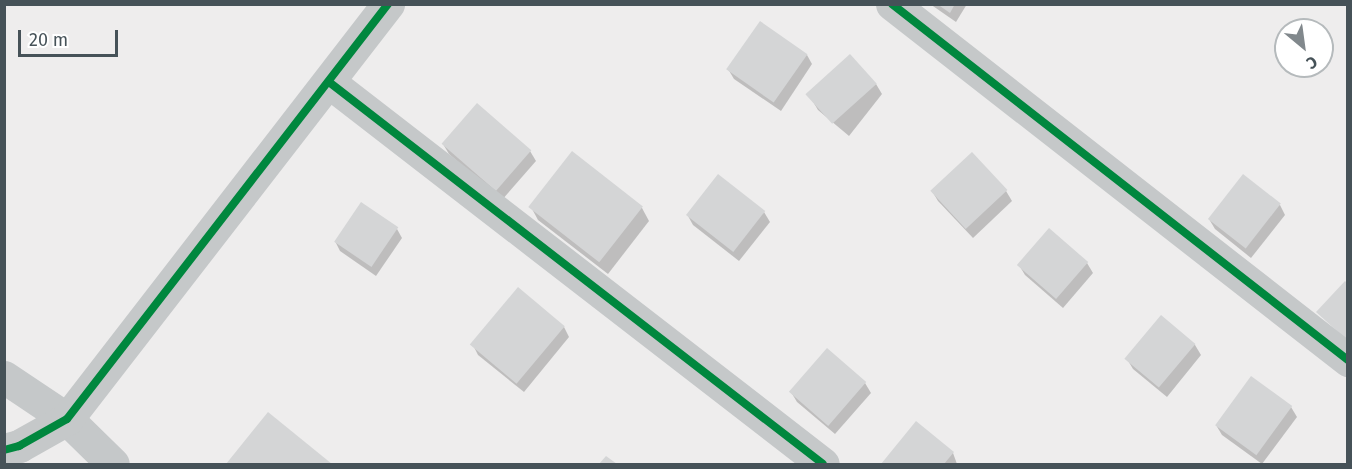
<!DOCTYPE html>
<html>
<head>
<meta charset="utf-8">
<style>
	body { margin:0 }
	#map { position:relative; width:1352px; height:469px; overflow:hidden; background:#eeeded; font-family:"Fira Sans",sans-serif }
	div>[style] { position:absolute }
	.shadow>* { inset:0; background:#0003 }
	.building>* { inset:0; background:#d4d5d6; transform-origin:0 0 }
	.minor>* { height:33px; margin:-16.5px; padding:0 16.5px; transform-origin:16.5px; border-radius:16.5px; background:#c5c8c9 }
	.cycleway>* { height:8px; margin:-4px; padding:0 4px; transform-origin:4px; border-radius:4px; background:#00873e }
	span { translate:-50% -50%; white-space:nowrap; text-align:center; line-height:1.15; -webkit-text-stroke:6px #fff; paint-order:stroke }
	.frame { position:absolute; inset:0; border:6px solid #465258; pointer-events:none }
	.north { position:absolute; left:1274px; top:18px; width:60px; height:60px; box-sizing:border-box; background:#fff; border:2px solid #b5babc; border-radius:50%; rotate:151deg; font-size:16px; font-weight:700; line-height:24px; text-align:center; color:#465258 }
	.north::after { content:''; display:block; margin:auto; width:21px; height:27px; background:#81888c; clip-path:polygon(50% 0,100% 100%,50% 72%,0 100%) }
	.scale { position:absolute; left:18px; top:30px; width:100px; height:27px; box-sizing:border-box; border:3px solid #465258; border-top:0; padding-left:8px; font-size:18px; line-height:21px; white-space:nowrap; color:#465258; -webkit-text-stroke:4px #fff; paint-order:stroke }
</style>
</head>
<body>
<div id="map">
	<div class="shadow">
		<i style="clip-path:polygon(930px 4px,967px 4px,956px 22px)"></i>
		<i style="clip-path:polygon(807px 55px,812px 64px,781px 111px,734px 79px,728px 69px)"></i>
		<i style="clip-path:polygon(876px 84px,882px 94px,849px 136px,818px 110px,812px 100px)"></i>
		<i style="clip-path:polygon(477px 106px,530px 151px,536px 161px,502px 200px,449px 154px,443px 144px)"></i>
		<i style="clip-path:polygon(932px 191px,1006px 191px,1012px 201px,973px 238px,938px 201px)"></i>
		<i style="clip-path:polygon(1280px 205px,1285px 215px,1251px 258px,1215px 229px,1209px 219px)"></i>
		<i style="clip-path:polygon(531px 207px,642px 208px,649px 221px,608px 274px,538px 220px)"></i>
		<i style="clip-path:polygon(764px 212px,770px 222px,739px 261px,693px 225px,688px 216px)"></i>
		<i style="clip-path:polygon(397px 229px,402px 238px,376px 276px,340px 251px,335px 241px)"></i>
		<i style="clip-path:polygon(1087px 263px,1093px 273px,1063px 308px,1025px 275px,1019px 265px)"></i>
		<i style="clip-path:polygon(1161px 318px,1195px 345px,1201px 355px,1167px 397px,1133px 369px,1127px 359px)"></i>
		<i style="clip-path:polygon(564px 327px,569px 337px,524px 392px,478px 355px,473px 345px)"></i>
		<i style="clip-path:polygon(865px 383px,871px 393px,835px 434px,797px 402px,791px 392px)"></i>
		<i style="clip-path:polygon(1291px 407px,1297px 417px,1262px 464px,1222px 435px,1216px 425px)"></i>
		<i style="clip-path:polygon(268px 415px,330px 464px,228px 464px)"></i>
		<i style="clip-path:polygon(916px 423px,953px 453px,957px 464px,883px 464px)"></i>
	</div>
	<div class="building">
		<i style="clip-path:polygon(937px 4px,955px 4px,950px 13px)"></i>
		<i style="left:760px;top:21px;width:58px;height:59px;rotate:35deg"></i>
		<i style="left:850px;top:54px;width:40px;height:60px;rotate:48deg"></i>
		<i style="left:477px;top:103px;width:72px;height:54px;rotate:41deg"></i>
		<i style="left:572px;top:151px;width:90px;height:71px;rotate:38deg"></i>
		<i style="left:972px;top:152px;width:52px;height:57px;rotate:47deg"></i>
		<i style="left:718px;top:174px;width:60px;height:52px;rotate:38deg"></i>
		<i style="left:1243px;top:174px;width:48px;height:57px;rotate:38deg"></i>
		<i style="left:361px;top:202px;width:45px;height:48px;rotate:34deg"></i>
		<i style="left:1049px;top:228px;width:52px;height:49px;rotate:41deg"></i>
		<i style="clip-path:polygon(1345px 281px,1348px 284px,1348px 341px,1316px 312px)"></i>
		<i style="left:518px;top:287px;width:61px;height:75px;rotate:40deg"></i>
		<i style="left:1161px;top:315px;width:45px;height:57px;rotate:40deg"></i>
		<i style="left:827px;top:348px;width:52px;height:58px;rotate:41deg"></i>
		<i style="left:1251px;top:376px;width:51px;height:61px;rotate:36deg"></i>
		<i style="clip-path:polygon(268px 412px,332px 464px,226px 464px)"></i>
		<i style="clip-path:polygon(916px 421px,954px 452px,944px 464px,881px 464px)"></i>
		<i style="clip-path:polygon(606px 456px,617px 464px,599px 464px)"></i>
	</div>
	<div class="minor">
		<i style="left:892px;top:4px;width:579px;rotate:37.98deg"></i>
		<i style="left:329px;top:82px;width:624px;rotate:37.71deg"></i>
		<i style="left:4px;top:377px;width:76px;rotate:33.7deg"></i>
		<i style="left:67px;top:419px;width:64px;rotate:44.4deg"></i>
		<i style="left:4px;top:450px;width:16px;rotate:-15deg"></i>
		<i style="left:19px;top:446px;width:55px;rotate:-29.4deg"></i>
		<i style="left:67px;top:419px;width:525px;rotate:-52.28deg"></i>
	</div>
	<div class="cycleway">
		<i style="left:892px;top:4px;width:579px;rotate:37.98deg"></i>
		<i style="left:329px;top:82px;width:624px;rotate:37.71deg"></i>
		<i style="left:4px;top:450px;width:16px;rotate:-15deg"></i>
		<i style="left:19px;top:446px;width:55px;rotate:-29.4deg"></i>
		<i style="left:67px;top:419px;width:525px;rotate:-52.28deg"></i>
	</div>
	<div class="frame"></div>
	<div class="north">С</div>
	<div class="scale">20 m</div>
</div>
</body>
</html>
